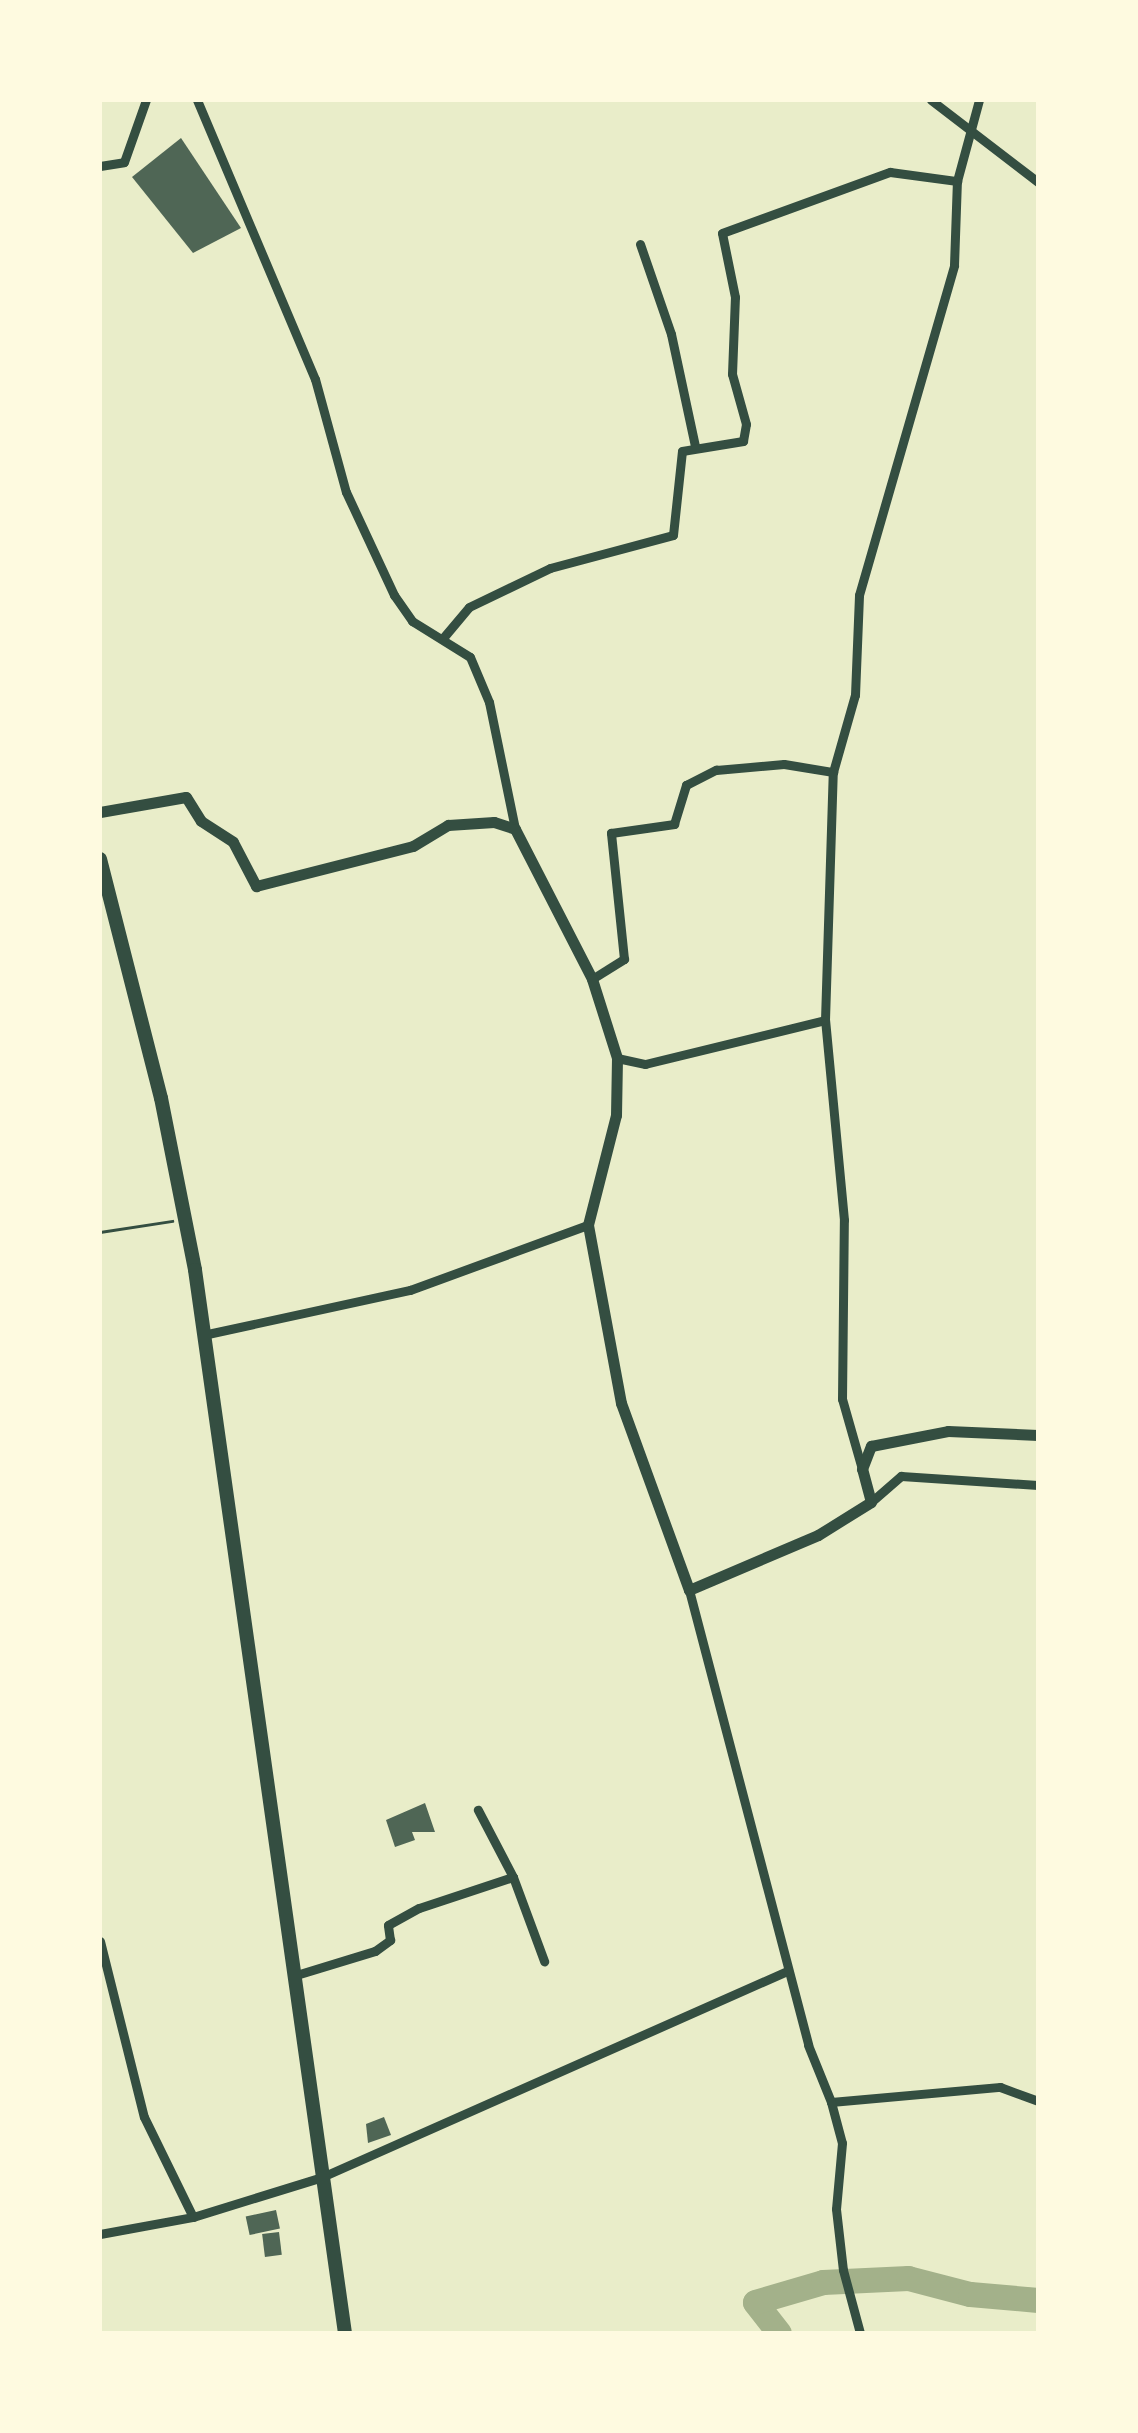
<!DOCTYPE html>
<html>
<head>
<meta charset="utf-8">
<style>
	body { margin:0 }
	#map { position:relative; width:1138px; height:2433px; overflow:hidden; background:#e9edc9; font-family:"Fira Sans Condensed",sans-serif }
	div>[style] { position:absolute }
	.river>* { height:25px; margin:-12.5px; padding:0 12.5px; transform-origin:12.5px; border-radius:12.5px; background:#a3b18a }
	.building>* { inset:0; background:#4f6655; transform-origin:0 0 }
	.path>* { height:2.5px; margin:-1.25px; padding:0 1.25px; transform-origin:1.25px; border-radius:1.25px; background:#344e41 }
	.minor>* { height:9px; margin:-4.5px; padding:0 4.5px; transform-origin:4.5px; border-radius:4.5px; background:#344e41 }
	.secondary>* { height:11px; margin:-5.5px; padding:0 5.5px; transform-origin:5.5px; border-radius:5.5px; background:#344e41 }
	.trunk>* { height:14px; margin:-7px; padding:0 7px; transform-origin:7px; border-radius:7px; background:#344e41 }
	span { translate:-50% -50%; white-space:nowrap; text-align:center; line-height:1.15; -webkit-text-stroke:10px #fefae0; paint-order:stroke }
	.frame { position:absolute; inset:0; border:102px solid #fefae0; pointer-events:none }
</style>
</head>
<body>
<div id="map">
	<div class="river">
		<i style="left:779px;top:2333px;width:39px;rotate:-128deg"></i>
		<i style="left:755px;top:2302px;width:71px;rotate:-16.4deg"></i>
		<i style="left:823px;top:2282px;width:85px;rotate:-2.7deg"></i>
		<i style="left:908px;top:2278px;width:64px;rotate:14.5deg"></i>
		<i style="left:970px;top:2294px;width:68px;rotate:5deg"></i>
	</div>
	<div class="building">
		<i style="clip-path:polygon(181px 138px,241px 228px,193px 253px,132px 177px)"></i>
		<i style="clip-path:polygon(425px 1803px,435px 1832px,412px 1832px,415px 1840px,395px 1847px,386px 1820px)"></i>
		<i style="clip-path:polygon(384px 2117px,391px 2135px,368px 2143px,366px 2124px)"></i>
		<i style="left:276px;top:2210px;width:19px;height:31px;rotate:78deg"></i>
		<i style="left:279px;top:2232px;width:23px;height:17px;rotate:83deg"></i>
	</div>
	<div class="path">
		<i style="left:100px;top:1232px;width:73px;rotate:-8.7deg"></i>
	</div>
	<div class="minor">
		<i style="left:197px;top:100px;width:303px;rotate:67.1deg"></i>
		<i style="left:315px;top:379px;width:117px;rotate:74.7deg"></i>
		<i style="left:346px;top:492px;width:114px;rotate:65deg"></i>
		<i style="left:394px;top:595px;width:32px;rotate:55deg"></i>
		<i style="left:412px;top:621px;width:68px;rotate:31.8deg"></i>
		<i style="left:470px;top:657px;width:49px;rotate:67.1deg"></i>
		<i style="left:489px;top:702px;width:130px;rotate:78.4deg"></i>
		<i style="left:931px;top:100px;width:135px;rotate:37.5deg"></i>
		<i style="left:100px;top:166px;width:24px;rotate:-9deg"></i>
		<i style="left:124px;top:162px;width:66px;rotate:-70.5deg"></i>
		<i style="left:640px;top:244px;width:95px;rotate:71deg"></i>
		<i style="left:671px;top:334px;width:115px;rotate:77.9deg"></i>
		<i style="left:443px;top:638px;width:40px;rotate:-50deg"></i>
		<i style="left:469px;top:607px;width:90px;rotate:-25.7deg"></i>
		<i style="left:550px;top:568px;width:127px;rotate:-15deg"></i>
		<i style="left:673px;top:535px;width:84px;rotate:-83.9deg"></i>
		<i style="left:682px;top:451px;width:62px;rotate:-9.3deg"></i>
		<i style="left:743px;top:441px;width:17px;rotate:-80deg"></i>
		<i style="left:746px;top:424px;width:52px;rotate:-105.6deg"></i>
		<i style="left:732px;top:374px;width:77px;rotate:-87.8deg"></i>
		<i style="left:735px;top:297px;width:65px;rotate:-101.5deg"></i>
		<i style="left:722px;top:233px;width:179px;rotate:-20deg"></i>
		<i style="left:890px;top:172px;width:68px;rotate:7.7deg"></i>
		<i style="left:592px;top:979px;width:38px;rotate:-32deg"></i>
		<i style="left:624px;top:959px;width:127px;rotate:-95.9deg"></i>
		<i style="left:611px;top:833px;width:64px;rotate:-8.1deg"></i>
		<i style="left:674px;top:824px;width:41px;rotate:-72.9deg"></i>
		<i style="left:686px;top:785px;width:34px;rotate:-27deg"></i>
		<i style="left:716px;top:770px;width:68px;rotate:-5deg"></i>
		<i style="left:784px;top:764px;width:50px;rotate:9.3deg"></i>
		<i style="left:617px;top:1058px;width:29px;rotate:12deg"></i>
		<i style="left:645px;top:1064px;width:185px;rotate:-13.7deg"></i>
		<i style="left:203px;top:1335px;width:212px;rotate:-12.3deg"></i>
		<i style="left:410px;top:1290px;width:189px;rotate:-20.1deg"></i>
		<i style="left:862px;top:1469px;width:73px;rotate:-105.9deg"></i>
		<i style="left:842px;top:1399px;width:179px;rotate:-89.4deg"></i>
		<i style="left:844px;top:1220px;width:201px;rotate:-95.4deg"></i>
		<i style="left:825px;top:1020px;width:248px;rotate:-88.2deg"></i>
		<i style="left:833px;top:772px;width:80px;rotate:-74.1deg"></i>
		<i style="left:855px;top:695px;width:100px;rotate:-87.7deg"></i>
		<i style="left:859px;top:595px;width:343px;rotate:-73.9deg"></i>
		<i style="left:954px;top:265px;width:84px;rotate:-88deg"></i>
		<i style="left:957px;top:181px;width:84px;rotate:-74.8deg"></i>
		<i style="left:871px;top:1502px;width:40px;rotate:-41deg"></i>
		<i style="left:901px;top:1476px;width:137px;rotate:3.8deg"></i>
		<i style="left:689px;top:1590px;width:470px;rotate:75.3deg"></i>
		<i style="left:808px;top:2045px;width:61px;rotate:68deg"></i>
		<i style="left:831px;top:2102px;width:170px;rotate:-5.1deg"></i>
		<i style="left:1000px;top:2087px;width:40px;rotate:20.2deg"></i>
		<i style="left:513px;top:1877px;width:90px;rotate:69.7deg"></i>
		<i style="left:100px;top:1941px;width:181px;rotate:76deg"></i>
		<i style="left:144px;top:2117px;width:111px;rotate:63.9deg"></i>
		<i style="left:293px;top:1976px;width:86px;rotate:-17deg"></i>
		<i style="left:375px;top:1951px;width:19px;rotate:-36deg"></i>
		<i style="left:390px;top:1940px;width:15px;rotate:-98deg"></i>
		<i style="left:388px;top:1925px;width:35px;rotate:-29deg"></i>
		<i style="left:419px;top:1908px;width:99px;rotate:-18.3deg"></i>
		<i style="left:513px;top:1877px;width:76px;rotate:-117.6deg"></i>
		<i style="left:831px;top:2102px;width:42px;rotate:75deg"></i>
		<i style="left:842px;top:2143px;width:66px;rotate:95.2deg"></i>
		<i style="left:836px;top:2209px;width:61px;rotate:83.5deg"></i>
		<i style="left:843px;top:2270px;width:65px;rotate:74.9deg"></i>
		<i style="left:100px;top:2234px;width:95px;rotate:-10.4deg"></i>
		<i style="left:193px;top:2217px;width:135px;rotate:-17.2deg"></i>
		<i style="left:322px;top:2177px;width:509px;rotate:-23.89deg"></i>
	</div>
	<div class="secondary">
		<i style="left:100px;top:812px;width:87px;rotate:-9.9deg"></i>
		<i style="left:186px;top:797px;width:28px;rotate:58deg"></i>
		<i style="left:201px;top:821px;width:38px;rotate:33deg"></i>
		<i style="left:233px;top:842px;width:50px;rotate:62.4deg"></i>
		<i style="left:256px;top:886px;width:162px;rotate:-14.3deg"></i>
		<i style="left:413px;top:846px;width:41px;rotate:-31deg"></i>
		<i style="left:448px;top:825px;width:46px;rotate:-3.7deg"></i>
		<i style="left:494px;top:822px;width:22px;rotate:18deg"></i>
		<i style="left:515px;top:829px;width:169px;rotate:62.8deg"></i>
		<i style="left:592px;top:979px;width:83px;rotate:72.4deg"></i>
		<i style="left:617px;top:1058px;width:57px;rotate:91deg"></i>
		<i style="left:616px;top:1115px;width:114px;rotate:104.3deg"></i>
		<i style="left:588px;top:1225px;width:181px;rotate:79.5deg"></i>
		<i style="left:621px;top:1403px;width:199px;rotate:70deg"></i>
		<i style="left:689px;top:1590px;width:140px;rotate:-23.1deg"></i>
		<i style="left:818px;top:1535px;width:62px;rotate:-31.9deg"></i>
		<i style="left:871px;top:1502px;width:34px;rotate:-105deg"></i>
		<i style="left:862px;top:1469px;width:25px;rotate:-69deg"></i>
		<i style="left:871px;top:1446px;width:78px;rotate:-11deg"></i>
		<i style="left:948px;top:1431px;width:90px;rotate:2.5deg"></i>
	</div>
	<div class="trunk">
		<i style="left:100px;top:859px;width:247px;rotate:75.7deg"></i>
		<i style="left:161px;top:1098px;width:175px;rotate:78.8deg"></i>
		<i style="left:195px;top:1270px;width:1074px;rotate:81.97deg"></i>
	</div>
	<div class="frame"></div>
</div>
</body>
</html>
